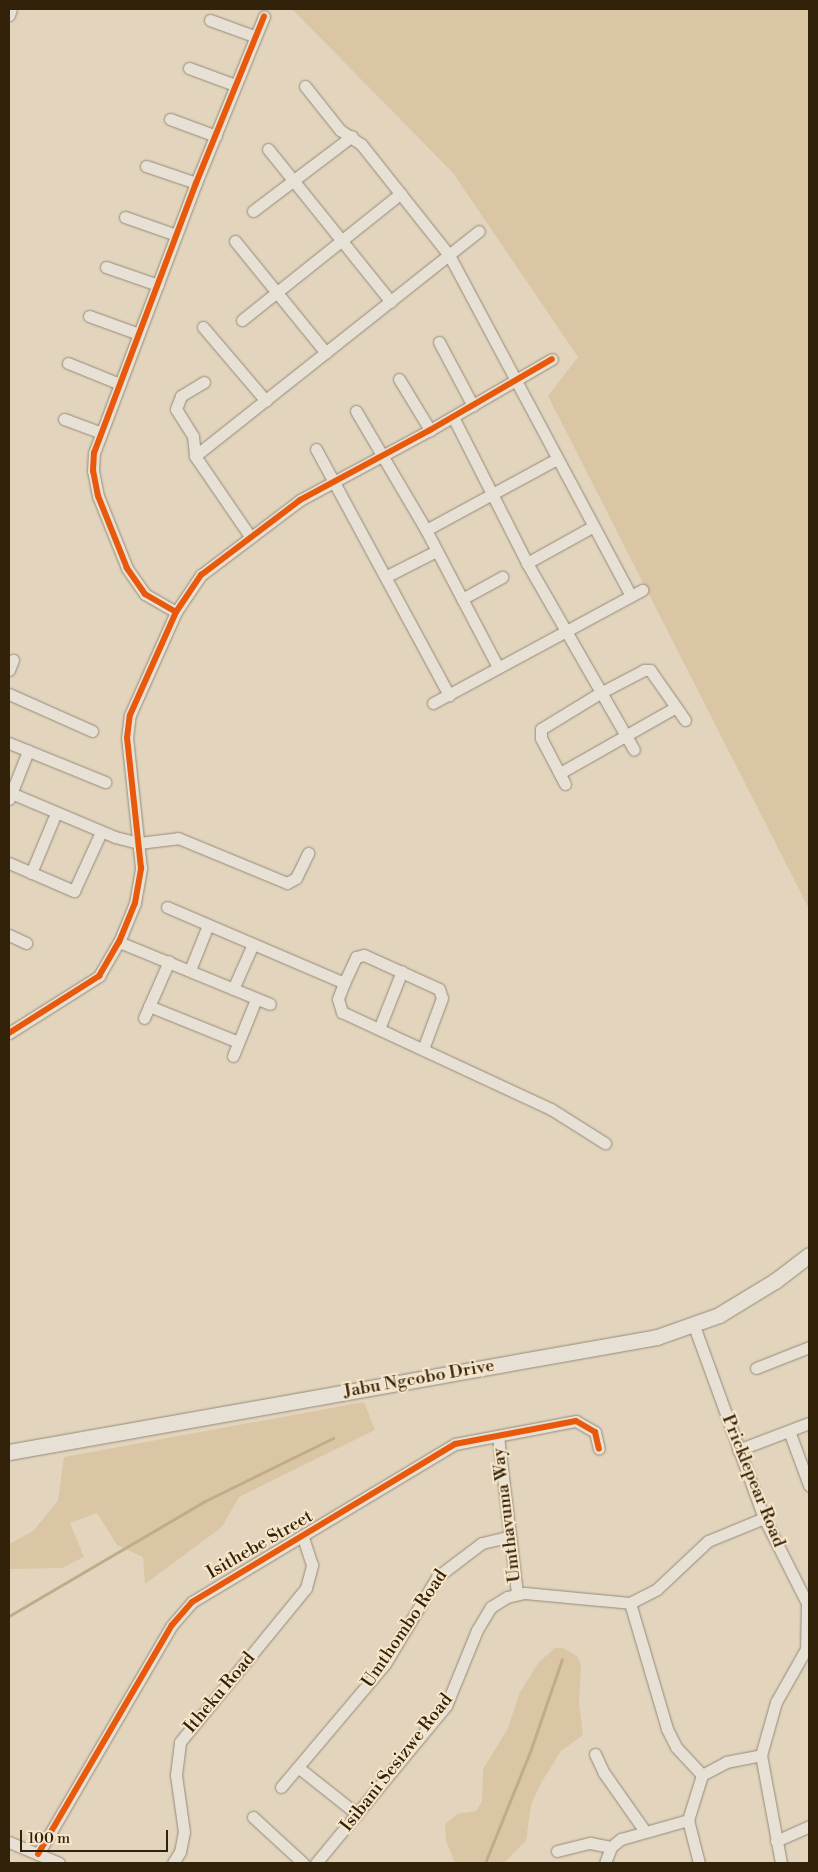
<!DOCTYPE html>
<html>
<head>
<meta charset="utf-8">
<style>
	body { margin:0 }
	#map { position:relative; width:818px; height:1872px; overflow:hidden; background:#e3d5bd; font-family:"Libre Bodoni",serif }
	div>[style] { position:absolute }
	.green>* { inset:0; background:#dac6a5 }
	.stream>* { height:3px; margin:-1.5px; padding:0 1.5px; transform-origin:1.5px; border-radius:1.5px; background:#c0ac8b }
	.roads { filter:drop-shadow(0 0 1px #948a7a) drop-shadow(0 0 1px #948a7a) }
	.minor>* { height:11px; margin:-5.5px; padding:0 5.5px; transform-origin:5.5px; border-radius:5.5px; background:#e7e0d5 }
	.secondary>* { height:15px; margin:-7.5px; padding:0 7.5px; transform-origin:7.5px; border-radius:7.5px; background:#e7e0d5 }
	.cycleway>* { height:6px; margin:-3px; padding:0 3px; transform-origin:3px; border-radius:3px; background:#e8590c }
	span { translate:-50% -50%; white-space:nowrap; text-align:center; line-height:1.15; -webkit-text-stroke:4px #f7e6ca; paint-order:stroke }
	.street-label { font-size:18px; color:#33220a }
	.frame { position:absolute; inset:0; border:10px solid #33220a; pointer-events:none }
	.scale { position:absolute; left:20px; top:1830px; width:148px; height:22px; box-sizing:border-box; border:2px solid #33220a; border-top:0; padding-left:6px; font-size:15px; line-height:18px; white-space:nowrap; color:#33220a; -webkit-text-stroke:4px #f7e6ca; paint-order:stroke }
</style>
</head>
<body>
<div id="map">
	<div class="green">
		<i style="clip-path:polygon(292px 9px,809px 9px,809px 909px,548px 396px,578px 357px,453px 173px)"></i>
		<i style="clip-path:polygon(364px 1402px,375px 1430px,239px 1497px,222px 1527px,145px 1584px,143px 1557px,117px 1545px,97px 1513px,70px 1523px,84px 1557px,62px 1568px,9px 1569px,9px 1544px,33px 1531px,58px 1501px,64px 1457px)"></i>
		<i style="clip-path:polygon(555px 1648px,563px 1648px,577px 1656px,581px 1665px,579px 1702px,583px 1735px,561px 1751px,541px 1783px,531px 1805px,526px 1841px,504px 1863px,455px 1863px,446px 1841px,445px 1824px,457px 1814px,476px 1811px,482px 1801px,483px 1769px,507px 1730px,520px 1692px,539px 1662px)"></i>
	</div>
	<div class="stream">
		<i style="left:9px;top:1616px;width:225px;rotate:-30.4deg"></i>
		<i style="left:203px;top:1502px;width:145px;rotate:-26.2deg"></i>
		<i style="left:485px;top:1863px;width:123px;rotate:-68deg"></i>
		<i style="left:531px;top:1749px;width:95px;rotate:-71deg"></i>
	</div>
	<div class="roads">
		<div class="minor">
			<i style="left:9px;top:15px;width:6px;rotate:-72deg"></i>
			<i style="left:210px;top:20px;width:47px;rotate:20deg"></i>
			<i style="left:189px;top:68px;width:49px;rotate:20.3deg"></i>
			<i style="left:305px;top:86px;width:56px;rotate:51.5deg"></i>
			<i style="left:340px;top:130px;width:25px;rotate:34deg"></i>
			<i style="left:361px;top:144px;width:142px;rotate:51.6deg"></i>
			<i style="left:449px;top:255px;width:384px;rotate:61.9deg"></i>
			<i style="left:170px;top:119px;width:49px;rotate:20.3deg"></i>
			<i style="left:268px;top:149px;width:196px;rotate:51.2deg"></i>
			<i style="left:146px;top:166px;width:53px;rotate:18.8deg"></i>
			<i style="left:253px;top:211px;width:124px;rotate:-37.1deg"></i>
			<i style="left:125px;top:217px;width:54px;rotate:19.4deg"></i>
			<i style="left:235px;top:241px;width:144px;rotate:50.9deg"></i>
			<i style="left:106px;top:267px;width:55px;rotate:19.1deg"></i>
			<i style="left:89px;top:316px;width:53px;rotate:19.8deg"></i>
			<i style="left:242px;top:320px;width:203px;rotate:-38.6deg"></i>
			<i style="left:203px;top:327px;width:97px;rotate:49.6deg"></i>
			<i style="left:439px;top:342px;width:72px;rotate:62deg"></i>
			<i style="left:68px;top:363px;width:56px;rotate:22deg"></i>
			<i style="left:399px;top:379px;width:60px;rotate:58.7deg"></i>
			<i style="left:204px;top:382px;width:27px;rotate:149deg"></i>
			<i style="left:181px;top:396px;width:14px;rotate:111deg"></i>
			<i style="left:176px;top:409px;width:32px;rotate:58deg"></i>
			<i style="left:193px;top:436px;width:20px;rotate:84deg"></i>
			<i style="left:195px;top:456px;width:96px;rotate:55.6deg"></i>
			<i style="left:356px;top:411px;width:138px;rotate:59.5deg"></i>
			<i style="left:426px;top:530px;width:155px;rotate:62.3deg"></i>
			<i style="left:453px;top:417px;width:164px;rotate:63.1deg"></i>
			<i style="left:527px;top:563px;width:215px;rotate:60.2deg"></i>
			<i style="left:64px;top:419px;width:40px;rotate:20.2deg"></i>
			<i style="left:316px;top:449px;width:280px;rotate:61.6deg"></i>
			<i style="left:195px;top:456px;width:362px;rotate:-38.4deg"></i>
			<i style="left:426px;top:530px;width:149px;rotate:-28.5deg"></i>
			<i style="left:527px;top:563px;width:74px;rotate:-29deg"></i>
			<i style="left:387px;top:576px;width:55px;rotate:-27deg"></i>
			<i style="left:462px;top:599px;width:46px;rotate:-28.8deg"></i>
			<i style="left:176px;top:612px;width:36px;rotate:-150deg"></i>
			<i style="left:145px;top:594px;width:32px;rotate:-125deg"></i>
			<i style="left:127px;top:568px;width:78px;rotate:-111.9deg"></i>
			<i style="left:98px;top:496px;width:25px;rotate:-101deg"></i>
			<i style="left:93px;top:471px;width:18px;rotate:-87deg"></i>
			<i style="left:94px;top:453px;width:289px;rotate:-69.3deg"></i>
			<i style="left:196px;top:183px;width:180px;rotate:-67.8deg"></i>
			<i style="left:9px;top:670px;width:11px;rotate:-68deg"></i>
			<i style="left:9px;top:694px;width:91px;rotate:24deg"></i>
			<i style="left:433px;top:703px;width:238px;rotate:-28.4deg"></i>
			<i style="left:9px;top:743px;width:104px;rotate:22.1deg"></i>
			<i style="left:560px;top:773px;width:133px;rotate:-29.6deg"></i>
			<i style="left:565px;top:784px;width:52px;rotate:-117.6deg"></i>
			<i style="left:541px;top:738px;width:9px;rotate:-90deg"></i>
			<i style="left:541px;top:729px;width:69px;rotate:-31.4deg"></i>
			<i style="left:600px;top:693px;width:50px;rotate:-27.6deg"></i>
			<i style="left:644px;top:670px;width:6px"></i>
			<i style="left:650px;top:670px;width:61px;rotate:55deg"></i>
			<i style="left:11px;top:793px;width:113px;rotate:22.9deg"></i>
			<i style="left:115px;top:837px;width:25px;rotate:14deg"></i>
			<i style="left:139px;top:843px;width:39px;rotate:-7deg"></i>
			<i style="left:178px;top:838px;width:118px;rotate:22.4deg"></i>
			<i style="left:287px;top:883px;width:10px;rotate:-29deg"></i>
			<i style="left:296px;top:878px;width:28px;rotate:-64deg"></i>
			<i style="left:9px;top:799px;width:52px;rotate:-68.4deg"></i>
			<i style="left:9px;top:863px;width:71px;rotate:23.3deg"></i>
			<i style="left:74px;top:891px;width:65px;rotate:-65.4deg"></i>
			<i style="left:31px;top:873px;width:65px;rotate:-67.4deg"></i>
			<i style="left:167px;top:907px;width:193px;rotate:23.2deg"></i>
			<i style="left:344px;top:983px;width:17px;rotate:111deg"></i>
			<i style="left:338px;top:999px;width:14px;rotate:73deg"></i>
			<i style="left:342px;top:1012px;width:230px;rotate:24.9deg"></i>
			<i style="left:551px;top:1109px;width:64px;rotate:32.2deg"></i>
			<i style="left:9px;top:935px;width:19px;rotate:25deg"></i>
			<i style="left:119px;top:942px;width:163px;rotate:22.3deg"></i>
			<i style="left:190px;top:970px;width:48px;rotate:-68.2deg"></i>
			<i style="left:344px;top:983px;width:29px;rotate:-65deg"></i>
			<i style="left:356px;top:957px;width:8px;rotate:-14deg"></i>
			<i style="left:364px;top:955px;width:82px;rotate:24.4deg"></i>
			<i style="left:439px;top:989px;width:9px;rotate:72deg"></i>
			<i style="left:442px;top:998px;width:54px;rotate:110.4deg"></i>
			<i style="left:233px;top:989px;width:49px;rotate:-66deg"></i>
			<i style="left:149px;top:1006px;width:96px;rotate:22deg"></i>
			<i style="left:144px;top:1018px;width:62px;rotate:-66.3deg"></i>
			<i style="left:379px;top:1029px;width:62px;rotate:-68.4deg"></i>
			<i style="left:9px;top:1033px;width:107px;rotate:-32.3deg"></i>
			<i style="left:99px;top:976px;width:39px;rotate:-60deg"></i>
			<i style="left:119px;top:942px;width:42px;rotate:-67.7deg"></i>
			<i style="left:135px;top:903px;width:36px;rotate:-80deg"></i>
			<i style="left:141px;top:868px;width:131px;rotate:-96.1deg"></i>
			<i style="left:127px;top:738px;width:23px;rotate:-83deg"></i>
			<i style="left:130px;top:715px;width:113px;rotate:-65.9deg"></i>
			<i style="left:176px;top:612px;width:45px;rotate:-56deg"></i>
			<i style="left:201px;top:575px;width:124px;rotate:-37.1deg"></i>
			<i style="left:300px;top:500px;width:148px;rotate:-28.3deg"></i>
			<i style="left:430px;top:430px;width:141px;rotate:-30.2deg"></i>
			<i style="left:233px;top:1056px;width:61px;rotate:-68deg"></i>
			<i style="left:694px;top:1326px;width:204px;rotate:70deg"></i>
			<i style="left:764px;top:1518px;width:95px;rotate:63.2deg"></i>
			<i style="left:807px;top:1603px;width:46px;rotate:91.2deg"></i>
			<i style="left:806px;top:1649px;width:61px;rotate:119.5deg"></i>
			<i style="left:776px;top:1702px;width:55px;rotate:105.8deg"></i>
			<i style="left:761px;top:1755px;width:110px;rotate:79.5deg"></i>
			<i style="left:756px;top:1368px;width:57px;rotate:-21.6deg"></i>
			<i style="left:789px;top:1431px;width:58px;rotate:69.7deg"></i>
			<i style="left:498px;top:1436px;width:159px;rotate:83.1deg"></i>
			<i style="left:738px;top:1450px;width:76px;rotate:-20.8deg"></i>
			<i style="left:630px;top:1603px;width:131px;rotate:73.6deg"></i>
			<i style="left:667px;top:1729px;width:20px;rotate:63deg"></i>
			<i style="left:676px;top:1747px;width:38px;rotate:47deg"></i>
			<i style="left:595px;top:1754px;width:21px;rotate:65deg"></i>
			<i style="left:604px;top:1773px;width:70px;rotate:54.9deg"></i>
			<i style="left:299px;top:1768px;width:74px;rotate:38.4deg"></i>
			<i style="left:281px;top:1787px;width:161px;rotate:-49.8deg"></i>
			<i style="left:385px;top:1664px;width:101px;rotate:-59.1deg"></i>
			<i style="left:437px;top:1577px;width:56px;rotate:-37.1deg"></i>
			<i style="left:482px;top:1543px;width:27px;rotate:-13deg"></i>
			<i style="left:253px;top:1817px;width:68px;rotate:42.6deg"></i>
			<i style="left:776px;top:1841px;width:36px;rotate:-24deg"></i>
			<i style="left:9px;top:1842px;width:54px;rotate:22.8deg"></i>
			<i style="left:557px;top:1851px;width:34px;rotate:-14deg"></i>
			<i style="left:590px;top:1843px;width:21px;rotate:11deg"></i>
			<i style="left:38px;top:1854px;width:265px;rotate:-59.7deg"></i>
			<i style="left:172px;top:1625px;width:30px;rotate:-49deg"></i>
			<i style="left:192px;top:1602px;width:307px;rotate:-31deg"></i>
			<i style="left:455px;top:1444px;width:123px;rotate:-10.8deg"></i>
			<i style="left:576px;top:1421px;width:22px;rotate:30deg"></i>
			<i style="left:595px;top:1432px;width:17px;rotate:77deg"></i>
			<i style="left:173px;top:1863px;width:13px;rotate:-58deg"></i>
			<i style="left:180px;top:1852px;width:20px;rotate:-79deg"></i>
			<i style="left:184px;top:1832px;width:58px;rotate:-98deg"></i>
			<i style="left:176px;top:1775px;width:33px;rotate:-83deg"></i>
			<i style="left:180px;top:1742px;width:199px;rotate:-50.7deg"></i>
			<i style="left:306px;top:1588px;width:24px;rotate:-75deg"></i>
			<i style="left:312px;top:1565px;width:28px;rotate:-108deg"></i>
			<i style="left:316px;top:1863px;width:204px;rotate:-50.4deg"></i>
			<i style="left:446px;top:1706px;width:82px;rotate:-67.8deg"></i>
			<i style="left:477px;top:1630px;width:27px;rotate:-59deg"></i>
			<i style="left:491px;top:1607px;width:19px;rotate:-32deg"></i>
			<i style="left:507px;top:1597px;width:18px;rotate:-13deg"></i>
			<i style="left:525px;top:1593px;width:105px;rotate:5.4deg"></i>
			<i style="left:630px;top:1603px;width:30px;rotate:-27deg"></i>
			<i style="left:657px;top:1589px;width:70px;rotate:-43.3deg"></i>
			<i style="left:708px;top:1541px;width:61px;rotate:-22.3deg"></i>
			<i style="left:605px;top:1863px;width:17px;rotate:-69deg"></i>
			<i style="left:611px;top:1847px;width:13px;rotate:-39deg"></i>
			<i style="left:621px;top:1839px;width:70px;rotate:-15.8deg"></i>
			<i style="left:699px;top:1863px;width:44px;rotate:-104.3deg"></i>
			<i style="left:688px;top:1820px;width:47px;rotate:-72.7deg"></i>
			<i style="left:702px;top:1775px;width:27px;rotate:-28deg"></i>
			<i style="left:726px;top:1762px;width:36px;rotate:-11deg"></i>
		</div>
		<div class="secondary">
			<i style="left:9px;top:1452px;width:658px;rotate:-10.06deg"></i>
			<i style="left:657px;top:1337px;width:66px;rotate:-19.5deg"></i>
			<i style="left:719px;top:1315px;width:66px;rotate:-31.3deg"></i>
			<i style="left:775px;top:1281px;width:43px;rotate:-37.4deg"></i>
		</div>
	</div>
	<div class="cycleway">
		<i style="left:176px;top:612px;width:36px;rotate:-150deg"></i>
		<i style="left:145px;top:594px;width:32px;rotate:-125deg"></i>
		<i style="left:127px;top:568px;width:78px;rotate:-111.9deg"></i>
		<i style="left:98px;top:496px;width:25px;rotate:-101deg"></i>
		<i style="left:93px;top:471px;width:18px;rotate:-87deg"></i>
		<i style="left:94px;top:453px;width:289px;rotate:-69.3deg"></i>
		<i style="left:196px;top:183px;width:180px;rotate:-67.8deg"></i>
		<i style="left:9px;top:1033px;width:107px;rotate:-32.3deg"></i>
		<i style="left:99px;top:976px;width:39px;rotate:-60deg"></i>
		<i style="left:119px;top:942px;width:42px;rotate:-67.7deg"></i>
		<i style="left:135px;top:903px;width:36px;rotate:-80deg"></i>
		<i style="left:141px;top:868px;width:131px;rotate:-96.1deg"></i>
		<i style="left:127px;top:738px;width:23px;rotate:-83deg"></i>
		<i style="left:130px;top:715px;width:113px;rotate:-65.9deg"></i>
		<i style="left:176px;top:612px;width:45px;rotate:-56deg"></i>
		<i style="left:201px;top:575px;width:124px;rotate:-37.1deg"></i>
		<i style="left:300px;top:500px;width:148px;rotate:-28.3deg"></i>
		<i style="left:430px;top:430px;width:141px;rotate:-30.2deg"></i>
		<i style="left:38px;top:1854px;width:265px;rotate:-59.7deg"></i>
		<i style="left:172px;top:1625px;width:30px;rotate:-49deg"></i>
		<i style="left:192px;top:1602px;width:307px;rotate:-31deg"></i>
		<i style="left:455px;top:1444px;width:123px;rotate:-10.8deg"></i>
		<i style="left:576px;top:1421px;width:22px;rotate:30deg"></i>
		<i style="left:595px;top:1432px;width:17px;rotate:77deg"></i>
	</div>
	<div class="street-label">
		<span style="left:419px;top:1379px;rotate:-10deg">Jabu Ngcobo Drive</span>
		<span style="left:753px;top:1481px;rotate:68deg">Pricklepear Road</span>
		<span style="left:507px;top:1515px;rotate:-97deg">Umthavuma Way</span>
		<span style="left:260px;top:1545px;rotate:-30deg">Isithebe Street</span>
		<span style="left:405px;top:1629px;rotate:-56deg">Umthombo Road</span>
		<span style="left:220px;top:1693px;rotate:-50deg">Itheku Road</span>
		<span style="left:397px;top:1763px;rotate:-52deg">Isibani Sesizwe Road</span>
	</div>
	<div class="frame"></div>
	<div class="scale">100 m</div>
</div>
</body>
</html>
